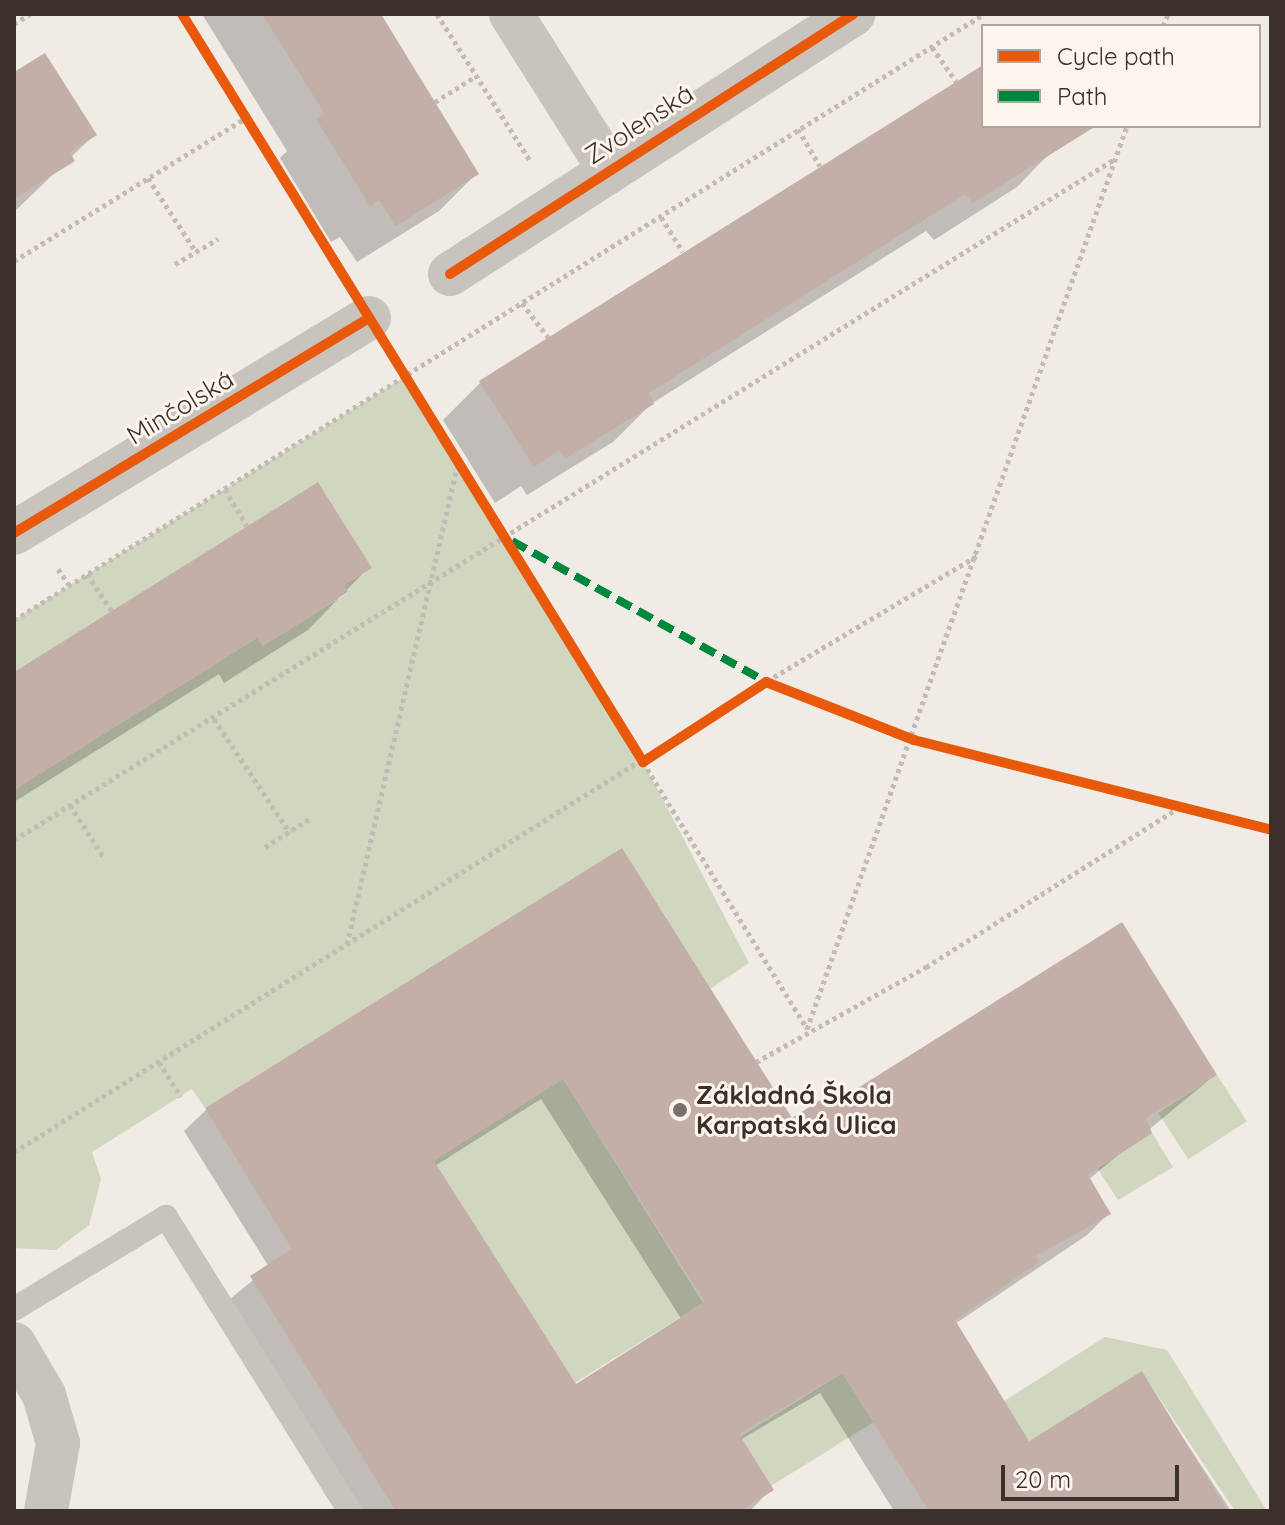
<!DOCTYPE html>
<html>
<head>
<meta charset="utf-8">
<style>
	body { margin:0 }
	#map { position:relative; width:1285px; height:1525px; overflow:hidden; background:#f0ebe5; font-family:Quicksand,sans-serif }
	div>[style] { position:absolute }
	.green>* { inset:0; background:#d1d6bf; transform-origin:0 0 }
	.shadow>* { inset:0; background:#0003 }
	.building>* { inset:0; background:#c3afa7 }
	.path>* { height:5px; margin-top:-2.5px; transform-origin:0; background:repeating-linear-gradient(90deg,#c2bbb6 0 4px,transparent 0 8px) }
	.service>* { height:24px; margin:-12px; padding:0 12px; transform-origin:12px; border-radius:12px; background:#c9c3be }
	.minor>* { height:44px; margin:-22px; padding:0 22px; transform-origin:22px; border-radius:22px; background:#c9c3be }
	.quiet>* { height:8px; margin-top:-4px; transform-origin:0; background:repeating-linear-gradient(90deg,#00873e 0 16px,transparent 0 24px) }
	.cycleway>* { height:10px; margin:-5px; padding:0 5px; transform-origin:5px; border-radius:5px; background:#e8590c }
	.dots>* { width:22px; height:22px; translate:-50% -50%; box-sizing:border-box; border:4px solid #fbf5ee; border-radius:50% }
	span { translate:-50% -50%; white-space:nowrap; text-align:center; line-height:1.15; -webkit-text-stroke:6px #fbf5ee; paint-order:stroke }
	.street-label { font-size:26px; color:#3b302b }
	.poi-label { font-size:26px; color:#3b302b; font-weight:700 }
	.left { translate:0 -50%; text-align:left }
	.frame { position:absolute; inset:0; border:16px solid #3b302b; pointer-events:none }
	.legend { position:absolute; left:981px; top:24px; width:280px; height:104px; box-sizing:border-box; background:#fbf5ee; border:2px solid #aea6a0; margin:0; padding:10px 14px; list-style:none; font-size:24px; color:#3b302b }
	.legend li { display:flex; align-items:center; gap:16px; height:40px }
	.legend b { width:40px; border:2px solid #aea6a0 }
	.scale { position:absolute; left:1001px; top:1465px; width:178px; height:36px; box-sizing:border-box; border:4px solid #3b302b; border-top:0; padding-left:10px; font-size:24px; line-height:28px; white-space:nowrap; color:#3b302b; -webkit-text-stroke:6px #fbf5ee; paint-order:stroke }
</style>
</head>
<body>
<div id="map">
	<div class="green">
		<i style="clip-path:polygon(403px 378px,643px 762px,749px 963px,710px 989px,622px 849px,205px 1108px,192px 1089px,92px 1152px,101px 1179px,89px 1225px,56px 1250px,14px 1248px,14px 790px,257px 638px,263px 646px,348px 593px,344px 585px,371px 567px,318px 482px,14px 672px,14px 620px)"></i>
		<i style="left:1217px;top:1075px;width:55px;height:70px;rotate:57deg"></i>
		<i style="left:563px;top:1079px;width:264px;height:153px;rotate:58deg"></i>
		<i style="clip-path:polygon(1152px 1133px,1173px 1167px,1118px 1200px,1088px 1154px)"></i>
		<i style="clip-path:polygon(1105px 1337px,1167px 1350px,1267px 1511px,1235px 1511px,1142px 1372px,1001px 1458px,976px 1419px)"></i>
		<i style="left:865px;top:1359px;width:58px;height:147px;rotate:58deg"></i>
	</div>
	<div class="shadow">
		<i style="clip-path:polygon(202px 14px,378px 14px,477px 173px,439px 211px,357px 262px,340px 237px,331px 242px,280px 158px,287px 151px)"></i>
		<i style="clip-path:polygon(983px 67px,983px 126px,1076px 126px,1017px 187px,934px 240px,926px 231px,651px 404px,613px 442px,527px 495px,521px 486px,495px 503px,443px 420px,481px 382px)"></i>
		<i style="clip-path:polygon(14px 74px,94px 135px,14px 212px)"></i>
		<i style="clip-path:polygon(369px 567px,308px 630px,224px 683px,219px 674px,14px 802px,14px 674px)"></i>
		<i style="clip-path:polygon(evenodd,621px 851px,791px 1121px,841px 1100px,1215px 1075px,1088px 1180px,1108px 1214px,1087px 1235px,955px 1324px,1028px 1444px,1141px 1374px,1231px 1511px,894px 1511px,820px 1393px,740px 1440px,771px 1489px,750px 1511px,362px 1511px,230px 1299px,269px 1267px,184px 1131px,206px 1110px,621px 851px,541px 1099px,682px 1320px,576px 1387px,435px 1166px,541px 1099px)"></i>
	</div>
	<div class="building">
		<i style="clip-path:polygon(262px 14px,381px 14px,479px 174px,396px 226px,379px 200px,370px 206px,316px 119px,325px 114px)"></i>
		<i style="clip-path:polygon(45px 53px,97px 135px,70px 152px,75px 161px,14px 199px,14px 72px)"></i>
		<i style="clip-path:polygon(983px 65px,983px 126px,1096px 126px,973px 203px,965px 194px,649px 393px,654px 404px,566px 458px,559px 450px,534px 467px,479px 381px)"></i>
		<i style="clip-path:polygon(318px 482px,372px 568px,344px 585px,348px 592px,263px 646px,257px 638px,14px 790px,14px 672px)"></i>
		<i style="clip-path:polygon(evenodd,622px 848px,792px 1118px,836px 1090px,842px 1098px,1122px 922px,1217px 1075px,1146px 1118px,1152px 1133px,1088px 1175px,1111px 1214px,1036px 1256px,1039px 1262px,955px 1320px,1029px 1441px,1142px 1371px,1228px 1511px,929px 1511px,842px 1373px,739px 1434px,774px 1490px,740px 1511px,396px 1511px,250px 1276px,292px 1249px,205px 1108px,622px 848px,563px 1079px,705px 1302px,576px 1384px,434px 1161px,563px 1079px)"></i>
	</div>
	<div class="path">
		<i style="left:437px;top:14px;width:175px;rotate:57.6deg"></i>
		<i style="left:14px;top:24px;width:19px;rotate:-32deg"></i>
		<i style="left:1163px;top:26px;width:13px;rotate:-67deg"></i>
		<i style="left:932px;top:47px;width:42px;rotate:54.8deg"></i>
		<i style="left:435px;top:102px;width:49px;rotate:-32.4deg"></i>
		<i style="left:798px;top:129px;width:43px;rotate:59.3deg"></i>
		<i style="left:148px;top:178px;width:88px;rotate:57deg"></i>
		<i style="left:661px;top:217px;width:41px;rotate:57.8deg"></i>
		<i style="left:14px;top:261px;width:274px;rotate:-31.7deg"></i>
		<i style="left:175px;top:264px;width:50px;rotate:-30.2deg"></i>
		<i style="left:522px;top:303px;width:43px;rotate:52.6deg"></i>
		<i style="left:225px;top:489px;width:43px;rotate:59.3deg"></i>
		<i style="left:58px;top:569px;width:19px;rotate:55deg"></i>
		<i style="left:87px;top:574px;width:45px;rotate:56deg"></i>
		<i style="left:14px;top:620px;width:1144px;rotate:-31.99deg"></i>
		<i style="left:767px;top:681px;width:244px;rotate:-30.8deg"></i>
		<i style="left:214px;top:719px;width:137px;rotate:56.3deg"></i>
		<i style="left:643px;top:762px;width:313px;rotate:58.4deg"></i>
		<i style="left:807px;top:1029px;width:958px;rotate:-70.49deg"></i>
		<i style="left:70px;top:805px;width:64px;rotate:57.1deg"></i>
		<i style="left:14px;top:840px;width:1295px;rotate:-31.74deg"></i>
		<i style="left:265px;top:847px;width:54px;rotate:-32.2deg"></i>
		<i style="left:347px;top:944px;width:492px;rotate:-77deg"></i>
		<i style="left:159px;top:1062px;width:41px;rotate:57.8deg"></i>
		<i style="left:756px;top:1062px;width:195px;rotate:-29.2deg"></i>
		<i style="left:926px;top:967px;width:298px;rotate:-32.2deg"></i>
		<i style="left:14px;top:1152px;width:887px;rotate:-32.01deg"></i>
		<i style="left:766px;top:682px;width:159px;rotate:21.4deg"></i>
		<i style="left:914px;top:740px;width:368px;rotate:14.1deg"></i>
	</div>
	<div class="service">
		<i style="left:14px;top:1309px;width:178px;rotate:-31.2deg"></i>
		<i style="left:166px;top:1217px;width:347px;rotate:58deg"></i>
	</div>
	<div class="minor">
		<i style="left:511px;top:14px;width:183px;rotate:57.7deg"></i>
		<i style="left:450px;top:274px;width:480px;rotate:-32.8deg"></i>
		<i style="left:14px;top:533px;width:415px;rotate:-31.2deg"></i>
		<i style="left:14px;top:1344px;width:59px;rotate:59.5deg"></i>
		<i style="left:44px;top:1395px;width:50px;rotate:73.7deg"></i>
		<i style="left:58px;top:1443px;width:69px;rotate:100deg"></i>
	</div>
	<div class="quiet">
		<i style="left:512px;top:541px;width:291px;rotate:29deg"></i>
	</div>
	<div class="cycleway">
		<i style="left:182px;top:14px;width:879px;rotate:58.35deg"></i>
		<i style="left:643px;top:762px;width:147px;rotate:-33deg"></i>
		<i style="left:766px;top:682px;width:159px;rotate:21.4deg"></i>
		<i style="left:914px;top:740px;width:368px;rotate:14.1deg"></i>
		<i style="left:450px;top:274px;width:480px;rotate:-32.8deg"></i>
		<i style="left:14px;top:533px;width:415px;rotate:-31.2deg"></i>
	</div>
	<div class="dots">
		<i style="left:680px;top:1110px;background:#7a716c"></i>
	</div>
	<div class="street-label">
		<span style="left:639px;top:124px;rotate:-33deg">Zvolenská</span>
		<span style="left:180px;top:407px;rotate:-31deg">Minčolská</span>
	</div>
	<div class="poi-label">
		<span class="left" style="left:696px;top:1110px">Základná Škola<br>Karpatská Ulica</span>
	</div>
	<div class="frame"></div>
	<ul class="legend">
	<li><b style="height:10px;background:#e8590c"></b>Cycle path</li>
	<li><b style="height:10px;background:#00873e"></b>Path</li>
	</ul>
	<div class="scale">20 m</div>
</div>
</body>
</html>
